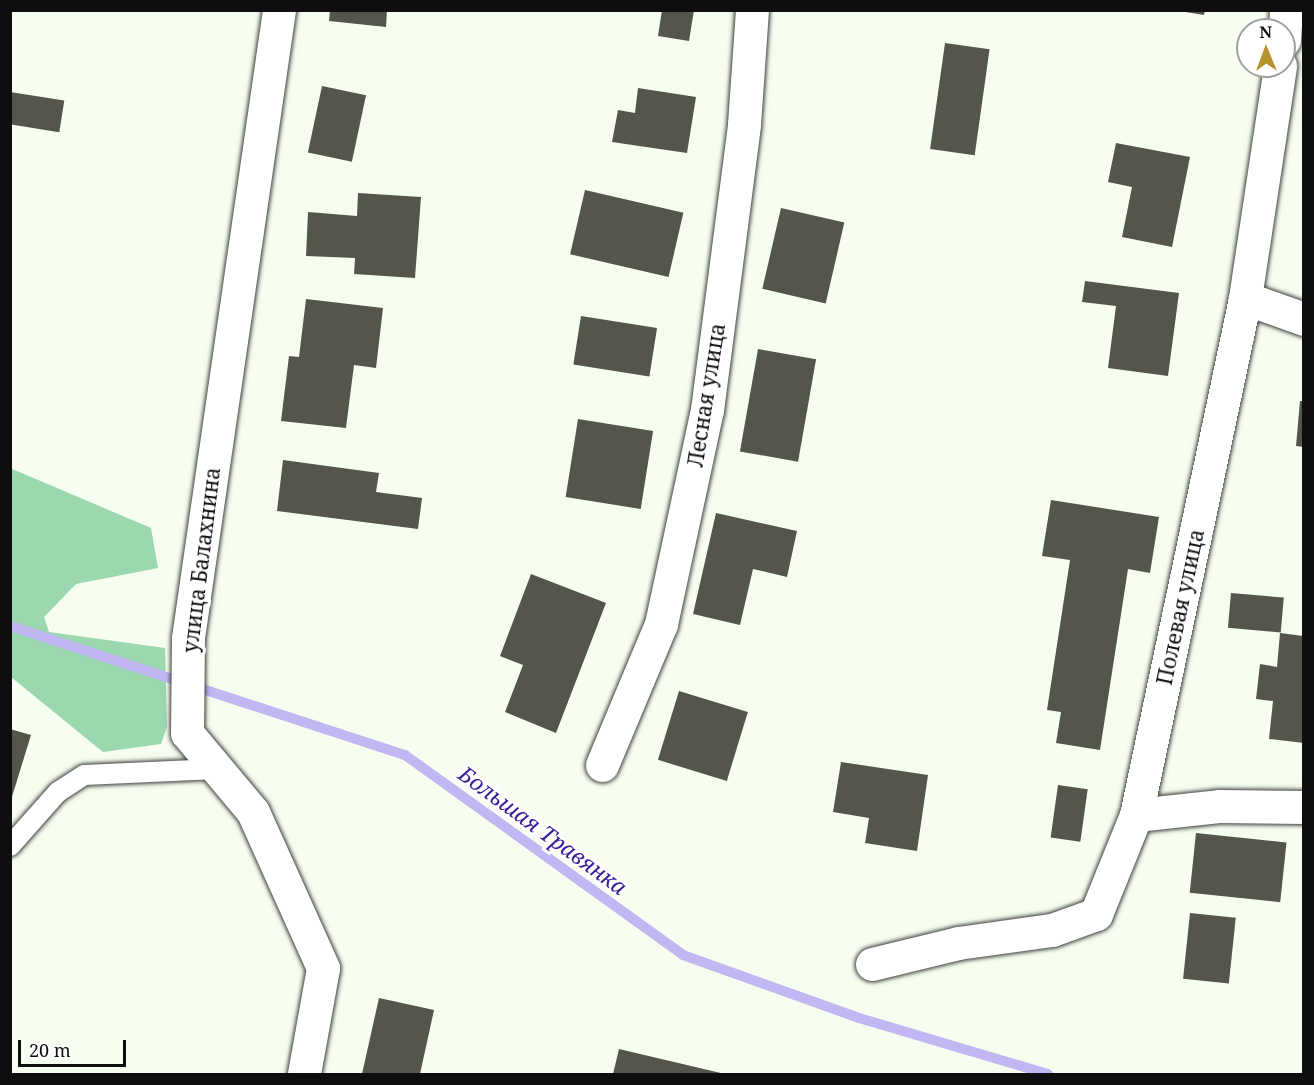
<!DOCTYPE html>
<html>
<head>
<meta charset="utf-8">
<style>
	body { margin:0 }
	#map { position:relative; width:1314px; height:1085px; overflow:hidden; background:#f5feef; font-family:"Noto Serif",serif }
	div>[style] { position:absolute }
	.forest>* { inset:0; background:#9bd7af }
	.stream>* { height:10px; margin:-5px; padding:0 5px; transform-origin:5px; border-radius:5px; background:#c0b7f3 }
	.building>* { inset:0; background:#54564b; transform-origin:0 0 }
	.roads { filter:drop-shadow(0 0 2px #414141) drop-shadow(0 0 2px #414141) }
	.service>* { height:20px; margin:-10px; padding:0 10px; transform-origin:10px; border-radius:10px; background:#fff }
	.minor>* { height:33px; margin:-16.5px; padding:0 16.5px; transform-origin:16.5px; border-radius:16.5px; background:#fff }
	span { translate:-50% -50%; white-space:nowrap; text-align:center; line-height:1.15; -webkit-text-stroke:6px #fff; paint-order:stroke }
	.street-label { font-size:21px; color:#0e0e0e }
	.water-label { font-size:22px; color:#391e99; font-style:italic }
	.frame { position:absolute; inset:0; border:12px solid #0e0e0e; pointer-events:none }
	.north { position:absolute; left:1236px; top:18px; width:60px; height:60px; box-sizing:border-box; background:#fff; border:2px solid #9f9f9f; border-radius:50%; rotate:359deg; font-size:16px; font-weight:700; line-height:24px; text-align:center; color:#0e0e0e }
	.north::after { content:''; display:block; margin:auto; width:21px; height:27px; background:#b6922d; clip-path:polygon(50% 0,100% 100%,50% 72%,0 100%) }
	.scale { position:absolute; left:18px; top:1040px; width:108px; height:27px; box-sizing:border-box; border:3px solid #0e0e0e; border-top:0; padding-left:8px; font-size:18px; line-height:21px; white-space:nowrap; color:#0e0e0e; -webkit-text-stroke:4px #fff; paint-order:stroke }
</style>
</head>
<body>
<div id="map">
	<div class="forest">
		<i style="clip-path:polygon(10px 468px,151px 528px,158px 568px,76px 584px,44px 617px,49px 632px,165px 648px,167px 727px,161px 744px,103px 752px,11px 677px)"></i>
	</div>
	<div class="stream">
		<i style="left:10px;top:626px;width:416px;rotate:18.1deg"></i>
		<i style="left:405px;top:755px;width:342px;rotate:35.7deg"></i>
		<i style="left:683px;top:955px;width:187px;rotate:19.7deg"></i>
		<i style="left:859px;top:1018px;width:197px;rotate:16.5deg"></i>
	</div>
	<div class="building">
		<i style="clip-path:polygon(330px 10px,387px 10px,386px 27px,329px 21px)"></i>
		<i style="clip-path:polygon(662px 10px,694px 10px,689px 41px,658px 36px)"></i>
		<i style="clip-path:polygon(1173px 10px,1205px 10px,1204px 15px)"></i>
		<i style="left:945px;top:43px;width:45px;height:107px;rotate:8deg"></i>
		<i style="left:322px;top:86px;width:45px;height:68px;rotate:12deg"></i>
		<i style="clip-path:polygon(638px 88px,696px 97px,687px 153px,612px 142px,618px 110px,635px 113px)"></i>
		<i style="left:10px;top:92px;width:55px;height:32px;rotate:9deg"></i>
		<i style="clip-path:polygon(1116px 143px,1190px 157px,1172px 247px,1122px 237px,1132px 187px,1108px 182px)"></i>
		<i style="left:585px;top:190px;width:101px;height:66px;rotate:13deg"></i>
		<i style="clip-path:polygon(358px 193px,421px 197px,415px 278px,354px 274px,355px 258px,306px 256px,308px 212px,357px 216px)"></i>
		<i style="left:781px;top:208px;width:65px;height:83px;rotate:13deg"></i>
		<i style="clip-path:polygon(1085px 281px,1179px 293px,1168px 376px,1108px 368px,1116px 306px,1082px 302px)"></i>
		<i style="clip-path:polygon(306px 299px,383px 308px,376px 368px,354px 365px,346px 428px,281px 421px,289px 356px,299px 357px)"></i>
		<i style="left:581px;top:316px;width:77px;height:49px;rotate:9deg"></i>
		<i style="left:758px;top:349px;width:59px;height:104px;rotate:10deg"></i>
		<i style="clip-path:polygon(1300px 401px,1304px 401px,1304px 447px,1296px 446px)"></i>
		<i style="left:578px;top:419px;width:76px;height:79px;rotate:9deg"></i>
		<i style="clip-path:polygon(283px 460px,379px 473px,376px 492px,422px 498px,418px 529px,277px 511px)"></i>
		<i style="clip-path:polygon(1051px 500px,1159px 517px,1150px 573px,1128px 569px,1100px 750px,1056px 743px,1061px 712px,1047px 710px,1070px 560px,1042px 556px)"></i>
		<i style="clip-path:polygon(716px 513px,797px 531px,787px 577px,753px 569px,740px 625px,693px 614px)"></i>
		<i style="clip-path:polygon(531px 574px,606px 603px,556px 733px,505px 712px,523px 665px,500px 656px)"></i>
		<i style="left:1231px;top:593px;width:53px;height:35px;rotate:5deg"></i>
		<i style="clip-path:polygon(1280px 633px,1304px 636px,1304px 743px,1269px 739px,1273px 701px,1256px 699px,1260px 664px,1277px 667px)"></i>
		<i style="left:679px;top:691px;width:72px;height:72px;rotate:17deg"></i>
		<i style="clip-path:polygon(10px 729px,31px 735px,11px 800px,10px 800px)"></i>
		<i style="clip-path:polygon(841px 762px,928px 775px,917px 851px,865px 843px,869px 818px,833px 812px)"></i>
		<i style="left:1058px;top:785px;width:30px;height:53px;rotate:8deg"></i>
		<i style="left:1196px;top:833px;width:91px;height:60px;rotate:6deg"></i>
		<i style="left:1190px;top:913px;width:46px;height:66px;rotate:6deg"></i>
		<i style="clip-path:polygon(379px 998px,434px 1010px,420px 1074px,362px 1074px)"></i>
		<i style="clip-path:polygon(619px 1049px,725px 1074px,613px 1074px)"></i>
	</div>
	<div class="roads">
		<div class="service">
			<i style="left:10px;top:846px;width:72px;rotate:-48.4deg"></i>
			<i style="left:58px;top:792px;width:31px;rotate:-33deg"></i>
			<i style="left:84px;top:775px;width:133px;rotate:-2.6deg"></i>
		</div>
		<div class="minor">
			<i style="left:279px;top:10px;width:635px;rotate:98.25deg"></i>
			<i style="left:188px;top:638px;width:95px;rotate:90.6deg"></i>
			<i style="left:187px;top:733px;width:103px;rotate:50.1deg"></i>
			<i style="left:253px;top:812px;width:171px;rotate:65.8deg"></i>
			<i style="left:323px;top:968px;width:108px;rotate:100.2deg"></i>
			<i style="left:1284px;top:40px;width:30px;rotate:-86deg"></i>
			<i style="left:1245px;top:298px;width:63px;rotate:19.6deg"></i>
			<i style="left:602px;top:765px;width:153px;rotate:-67.3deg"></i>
			<i style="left:661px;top:624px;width:219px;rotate:-77.9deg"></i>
			<i style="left:707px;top:410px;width:288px;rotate:-82.6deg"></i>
			<i style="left:744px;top:124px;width:114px;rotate:-86deg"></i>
			<i style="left:1136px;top:815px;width:83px;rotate:-6.2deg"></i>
			<i style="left:1219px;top:806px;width:85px;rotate:0.7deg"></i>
			<i style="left:872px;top:964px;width:89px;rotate:-13.7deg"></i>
			<i style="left:958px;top:943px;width:95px;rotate:-7.9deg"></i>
			<i style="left:1052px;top:930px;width:47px;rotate:-20deg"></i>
			<i style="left:1096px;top:914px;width:107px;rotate:-68deg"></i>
			<i style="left:1136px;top:815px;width:528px;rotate:-78.09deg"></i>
			<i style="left:1245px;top:298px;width:235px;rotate:-81.4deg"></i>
		</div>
	</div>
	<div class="street-label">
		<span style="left:706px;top:395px;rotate:-81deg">Лесная улица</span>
		<span style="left:201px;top:560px;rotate:-83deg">улица Балахнина</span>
		<span style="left:1180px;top:607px;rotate:-78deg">Полевая улица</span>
	</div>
	<div class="water-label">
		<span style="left:543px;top:830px;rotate:36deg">Большая Травянка</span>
	</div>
	<div class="frame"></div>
	<div class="north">N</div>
	<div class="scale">20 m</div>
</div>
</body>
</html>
